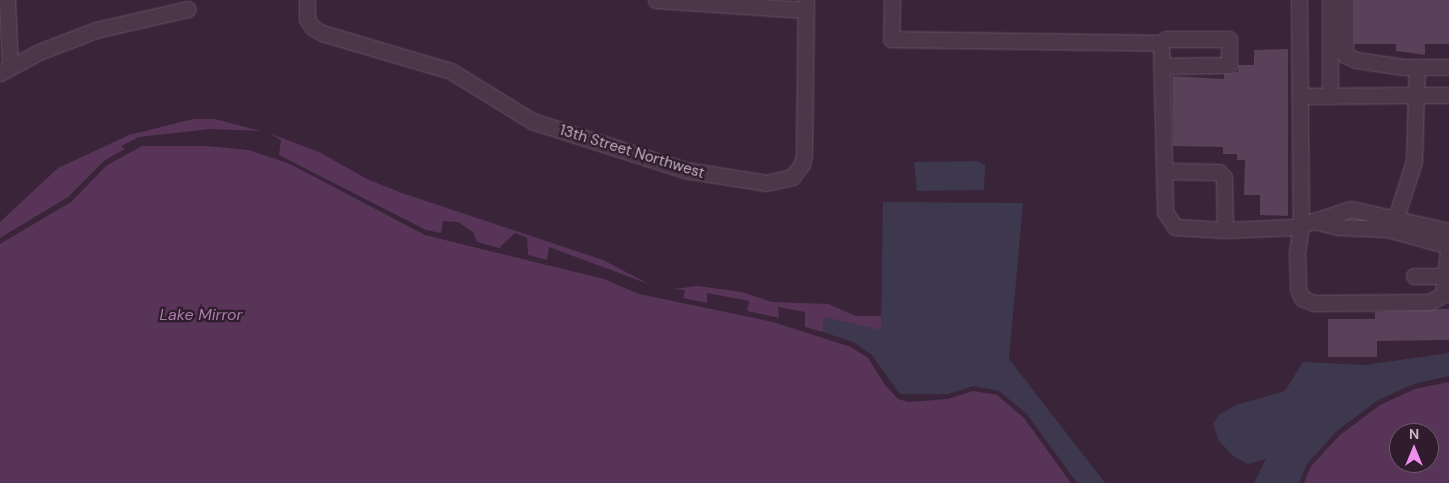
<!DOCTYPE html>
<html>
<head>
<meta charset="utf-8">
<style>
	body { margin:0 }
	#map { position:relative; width:1449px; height:483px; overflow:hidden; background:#392439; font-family:"DM Sans",sans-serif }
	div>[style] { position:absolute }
	.green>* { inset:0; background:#3e384e }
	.water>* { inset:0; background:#593459 }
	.building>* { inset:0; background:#594159 }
	.roads { filter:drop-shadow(0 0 1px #655364) drop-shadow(0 0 1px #655364) }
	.minor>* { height:15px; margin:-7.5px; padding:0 7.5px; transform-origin:7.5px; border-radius:7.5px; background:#4a384a }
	span { translate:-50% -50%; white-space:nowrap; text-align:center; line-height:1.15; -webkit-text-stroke:4.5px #2f1d2e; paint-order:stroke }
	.street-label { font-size:15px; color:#c5b3c5 }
	.water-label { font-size:16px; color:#ab7dab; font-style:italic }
	.north { position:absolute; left:1389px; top:423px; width:50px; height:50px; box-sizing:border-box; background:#2f1d2e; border:1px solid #6b596a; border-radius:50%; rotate:0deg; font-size:14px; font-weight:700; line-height:20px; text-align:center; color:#c5b3c5 }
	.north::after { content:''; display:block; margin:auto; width:18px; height:22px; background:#ef8eec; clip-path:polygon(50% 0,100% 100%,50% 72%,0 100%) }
</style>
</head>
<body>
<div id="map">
	<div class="green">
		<i style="clip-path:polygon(978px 161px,985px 165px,984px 190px,917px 191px,914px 162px)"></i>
		<i style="clip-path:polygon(883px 202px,1023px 203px,1009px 359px,1105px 483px,1077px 483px,1027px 414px,999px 391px,974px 386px,948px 394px,900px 394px,871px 354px,853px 342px,823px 332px,824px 317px,881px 329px)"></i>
		<i style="clip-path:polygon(1449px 353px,1449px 376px,1414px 384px,1378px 400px,1337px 431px,1307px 464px,1299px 483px,1254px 483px,1266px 459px,1248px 464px,1233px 456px,1219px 441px,1213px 424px,1220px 414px,1236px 405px,1285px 391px,1303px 362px,1365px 365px)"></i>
	</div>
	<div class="water">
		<i style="clip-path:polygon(193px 119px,215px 119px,261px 131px,210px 129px,139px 137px,121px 146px,125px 149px,105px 160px,68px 197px,0 238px,0 222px,58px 168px,129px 135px)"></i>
		<i style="clip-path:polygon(269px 133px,319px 152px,369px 180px,402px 193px,603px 260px,651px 285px,549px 247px,547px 260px,528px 255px,527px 238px,515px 233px,499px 248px,477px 242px,473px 232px,458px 222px,443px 221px,441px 233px,426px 230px,279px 155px,281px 140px)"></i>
		<i style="clip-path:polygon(142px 146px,207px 146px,249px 150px,290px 164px,425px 235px,604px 279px,639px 294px,773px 322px,851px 347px,868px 358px,885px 385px,898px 399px,908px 402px,948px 399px,973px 391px,997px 395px,1024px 418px,1071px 483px,0 483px,0 244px,71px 202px,107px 165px)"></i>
		<i style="clip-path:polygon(698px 286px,742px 292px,772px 302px,828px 304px,856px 316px,881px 316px,881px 330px,824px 317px,823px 332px,805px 327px,805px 312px,778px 307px,779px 318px,747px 311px,749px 301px,707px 293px,707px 303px,683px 298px,685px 290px,673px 289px)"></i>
		<i style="clip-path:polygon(evenodd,1449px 382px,1449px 483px,1304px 483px,1311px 466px,1340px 435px,1380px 405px,1415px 389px,1449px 382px,1399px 433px,1429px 433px,1429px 463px,1399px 463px,1399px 433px)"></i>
	</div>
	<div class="building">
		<i style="clip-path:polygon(1354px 0,1449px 0,1449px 44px,1425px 44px,1425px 55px,1396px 51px,1396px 44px,1354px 44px)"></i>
		<i style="clip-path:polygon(1288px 49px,1288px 216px,1260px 215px,1260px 195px,1244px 195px,1245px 160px,1237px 160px,1237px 154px,1223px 154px,1223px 147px,1173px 146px,1172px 76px,1224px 79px,1224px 74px,1238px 72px,1238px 65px,1254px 65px,1254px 50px)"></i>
		<i style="clip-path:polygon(1435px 309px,1449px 309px,1449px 340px,1377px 341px,1377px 357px,1328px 357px,1328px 319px,1375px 319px,1375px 312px)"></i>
	</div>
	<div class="roads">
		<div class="minor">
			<i style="left:7px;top:0;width:67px;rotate:87.4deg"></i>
			<i style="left:307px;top:0;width:19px;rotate:90deg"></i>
			<i style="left:307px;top:19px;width:9px;rotate:58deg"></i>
			<i style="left:312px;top:27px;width:12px;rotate:31deg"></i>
			<i style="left:322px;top:33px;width:134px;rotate:16.4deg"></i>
			<i style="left:451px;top:71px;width:95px;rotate:31.7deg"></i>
			<i style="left:532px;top:121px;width:161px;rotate:17.8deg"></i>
			<i style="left:685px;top:170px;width:82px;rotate:9.1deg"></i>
			<i style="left:766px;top:183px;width:27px;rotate:-13deg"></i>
			<i style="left:792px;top:177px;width:16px;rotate:-52deg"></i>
			<i style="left:802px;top:164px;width:9px;rotate:-77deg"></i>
			<i style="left:804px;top:155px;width:155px;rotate:-89.3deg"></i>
			<i style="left:656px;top:0;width:150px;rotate:3.8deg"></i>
			<i style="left:892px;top:0;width:39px;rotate:91deg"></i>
			<i style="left:891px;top:39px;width:270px;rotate:0.8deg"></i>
			<i style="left:1161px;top:43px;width:169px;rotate:88.6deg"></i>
			<i style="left:1165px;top:212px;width:18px;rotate:56deg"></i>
			<i style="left:1175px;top:227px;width:50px;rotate:3.4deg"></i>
			<i style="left:1225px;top:230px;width:69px;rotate:-2.5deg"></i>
			<i style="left:1294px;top:227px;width:21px;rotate:-17deg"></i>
			<i style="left:1299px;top:0;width:225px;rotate:89.5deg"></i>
			<i style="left:1301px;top:225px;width:28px;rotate:98deg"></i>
			<i style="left:1297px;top:253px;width:36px;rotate:88deg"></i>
			<i style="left:1298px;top:289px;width:10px;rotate:66deg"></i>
			<i style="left:1302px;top:298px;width:12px;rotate:24deg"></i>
			<i style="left:1313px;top:303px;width:116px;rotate:-0.5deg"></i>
			<i style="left:1429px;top:302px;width:16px;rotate:-27deg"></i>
			<i style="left:1443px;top:295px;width:54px;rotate:-83.7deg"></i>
			<i style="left:1345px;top:0;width:55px;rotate:90deg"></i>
			<i style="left:1345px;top:55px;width:12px;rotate:24deg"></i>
			<i style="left:1356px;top:60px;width:49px;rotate:8.3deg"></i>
			<i style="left:1404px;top:67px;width:45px"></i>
			<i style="left:1161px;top:43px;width:6px;rotate:-39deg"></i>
			<i style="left:1166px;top:39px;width:63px"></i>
			<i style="left:1229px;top:39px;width:26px;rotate:90deg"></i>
			<i style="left:1229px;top:65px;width:67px;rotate:179.1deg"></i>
			<i style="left:0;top:73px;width:44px;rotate:-28.3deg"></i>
			<i style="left:39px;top:52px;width:61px;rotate:-21.1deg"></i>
			<i style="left:96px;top:30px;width:94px;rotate:-12.9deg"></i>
			<i style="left:1300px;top:96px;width:116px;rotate:-0.5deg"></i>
			<i style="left:1416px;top:95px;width:28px;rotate:-88deg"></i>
			<i style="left:1330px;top:96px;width:96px;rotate:-90deg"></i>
			<i style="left:1164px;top:171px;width:55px;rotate:1deg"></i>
			<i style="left:1219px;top:172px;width:7px;rotate:45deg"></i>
			<i style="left:1224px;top:177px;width:53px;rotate:88.9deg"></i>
			<i style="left:1393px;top:227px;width:69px;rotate:-72.3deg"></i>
			<i style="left:1414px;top:161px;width:66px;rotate:-88.3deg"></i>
			<i style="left:1416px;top:95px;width:33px"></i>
			<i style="left:1449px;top:231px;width:100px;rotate:-167.3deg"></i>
			<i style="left:1351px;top:209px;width:39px;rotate:162deg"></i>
			<i style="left:1314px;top:221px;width:25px;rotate:14deg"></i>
			<i style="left:1338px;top:227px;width:49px;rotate:2.3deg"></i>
			<i style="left:1387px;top:229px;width:64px;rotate:15.3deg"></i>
			<i style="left:1414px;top:276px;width:31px"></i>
		</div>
	</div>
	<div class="street-label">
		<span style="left:632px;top:152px;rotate:17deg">13th Street Northwest</span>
	</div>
	<div class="water-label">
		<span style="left:201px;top:315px">Lake Mirror</span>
	</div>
	<div class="north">N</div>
</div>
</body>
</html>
